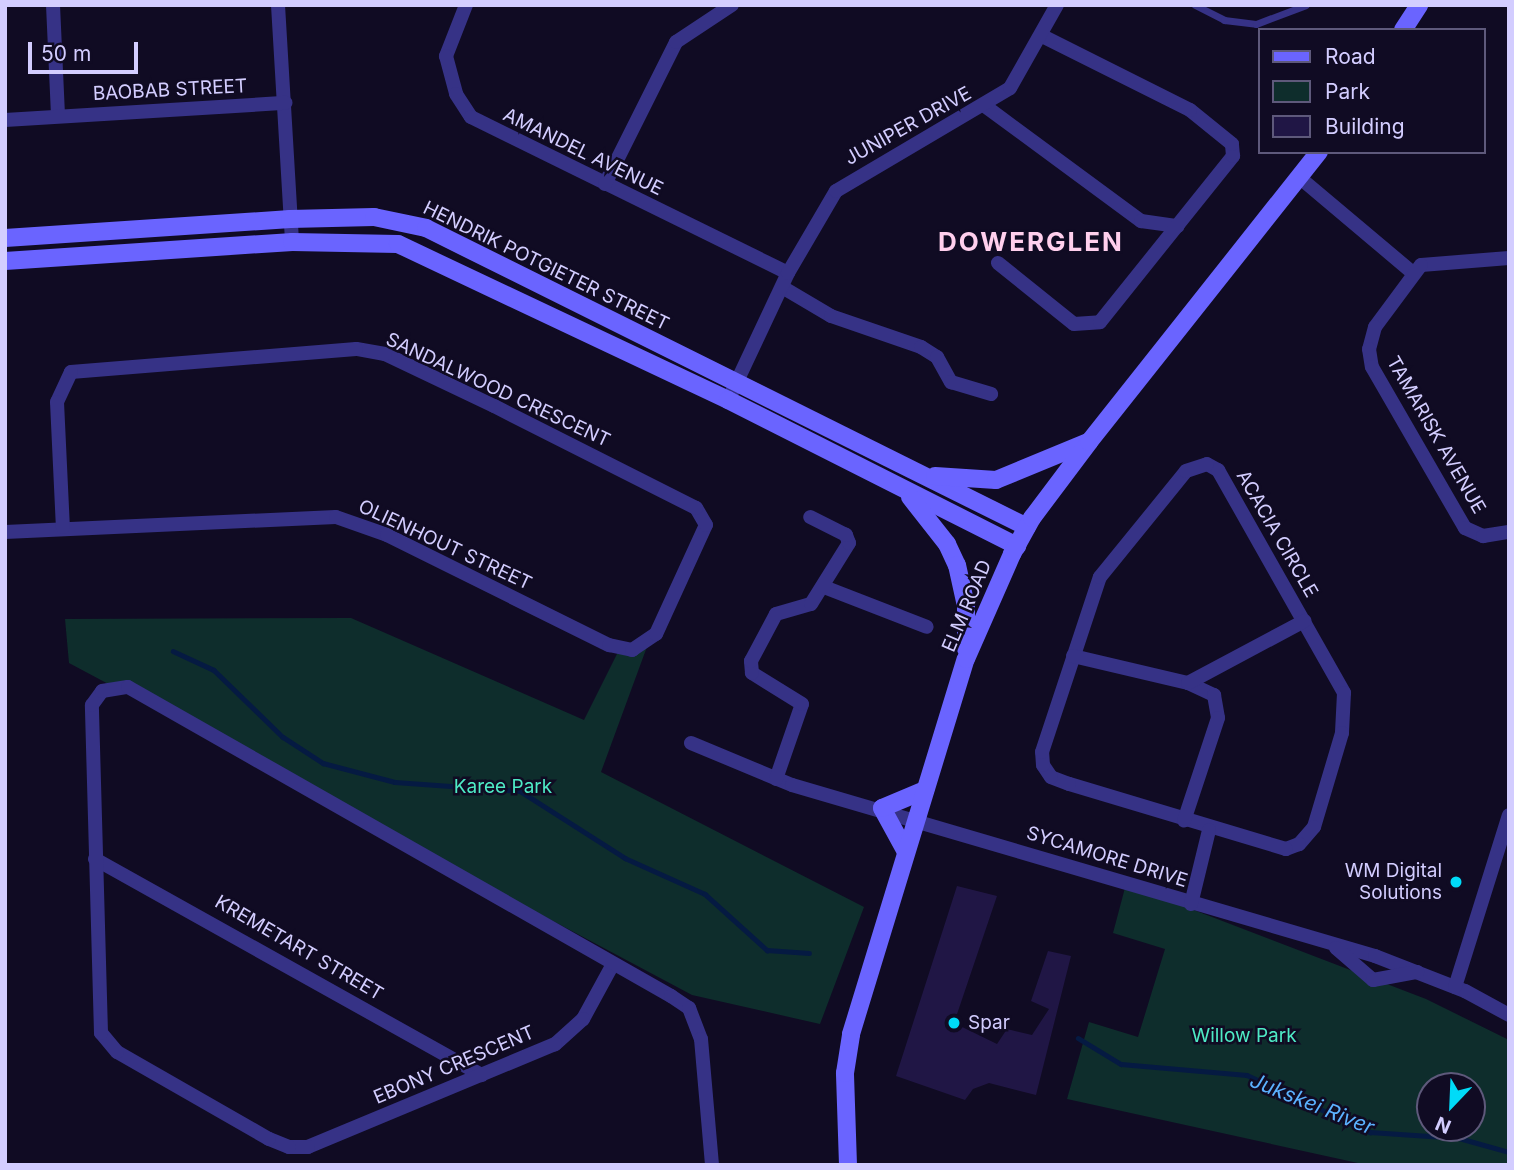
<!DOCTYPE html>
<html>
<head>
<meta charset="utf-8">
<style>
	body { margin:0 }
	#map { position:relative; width:1514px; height:1170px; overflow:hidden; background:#100b23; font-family:Inter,sans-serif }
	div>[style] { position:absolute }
	.green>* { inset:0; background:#0e2d2c }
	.stream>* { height:4.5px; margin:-2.25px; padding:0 2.25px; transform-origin:2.25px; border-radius:2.25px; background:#051a42 }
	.building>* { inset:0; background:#201645 }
	.lane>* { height:7px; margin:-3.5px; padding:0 3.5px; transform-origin:3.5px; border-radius:3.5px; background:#363286 }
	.street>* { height:14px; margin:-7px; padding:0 7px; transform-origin:7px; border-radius:7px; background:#363286 }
	.secondary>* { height:18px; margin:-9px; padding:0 9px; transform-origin:9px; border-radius:9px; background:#6a64ff }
	.dots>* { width:19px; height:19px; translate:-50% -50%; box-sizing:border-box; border:4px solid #100b23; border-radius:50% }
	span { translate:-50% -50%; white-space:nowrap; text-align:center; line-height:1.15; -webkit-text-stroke:5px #100b23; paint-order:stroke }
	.street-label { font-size:19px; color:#d3cdff }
	.park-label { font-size:19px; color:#4eeac5 }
	.poi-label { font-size:19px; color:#d3cdff }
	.right { translate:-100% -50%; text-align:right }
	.left { translate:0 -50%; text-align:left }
	.water-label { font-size:21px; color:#5bb1ff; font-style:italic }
	.district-label { font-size:26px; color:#ffcfed; font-weight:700; letter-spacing:2px }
	.frame { position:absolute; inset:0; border:7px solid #d3cdff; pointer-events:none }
	.legend { position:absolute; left:1258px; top:28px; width:228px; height:126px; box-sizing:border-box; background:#100b23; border:2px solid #5e597b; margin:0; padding:9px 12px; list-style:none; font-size:21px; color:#d3cdff }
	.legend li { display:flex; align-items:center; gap:14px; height:35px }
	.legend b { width:35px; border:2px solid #5e597b }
	.north { position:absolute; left:1416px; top:1072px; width:70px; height:70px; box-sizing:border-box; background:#100b23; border:2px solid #5e597b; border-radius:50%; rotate:203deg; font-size:19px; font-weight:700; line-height:28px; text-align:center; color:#d3cdff }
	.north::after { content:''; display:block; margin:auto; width:24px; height:32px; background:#00dbf8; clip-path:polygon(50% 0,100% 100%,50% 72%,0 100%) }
	.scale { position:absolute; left:28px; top:42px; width:110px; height:32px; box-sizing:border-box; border:4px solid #d3cdff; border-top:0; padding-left:9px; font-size:21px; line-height:24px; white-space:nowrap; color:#d3cdff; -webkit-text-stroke:5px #100b23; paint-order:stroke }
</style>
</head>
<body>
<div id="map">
	<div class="green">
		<i style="clip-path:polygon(351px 618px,584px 720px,618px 652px,648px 644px,601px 772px,864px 907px,820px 1024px,692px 995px,69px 663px,65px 619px)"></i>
		<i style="clip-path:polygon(evenodd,1126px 884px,1426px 999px,1509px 1040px,1509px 1165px,1367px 1165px,1067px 1099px,1089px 1022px,1138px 1037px,1165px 949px,1113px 933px,1126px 884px,1430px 1086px,1472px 1086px,1472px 1128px,1430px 1128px,1430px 1086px)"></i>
	</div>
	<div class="stream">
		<i style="left:173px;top:651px;width:45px;rotate:24.9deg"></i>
		<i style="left:214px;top:670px;width:96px;rotate:44.2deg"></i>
		<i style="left:283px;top:737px;width:48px;rotate:33deg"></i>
		<i style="left:323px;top:763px;width:74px;rotate:14.8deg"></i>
		<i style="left:395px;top:782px;width:125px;rotate:4.1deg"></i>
		<i style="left:520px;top:791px;width:125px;rotate:32.5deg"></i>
		<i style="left:625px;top:858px;width:88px;rotate:24.2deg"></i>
		<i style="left:705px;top:894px;width:84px;rotate:42.1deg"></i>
		<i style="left:767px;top:950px;width:42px;rotate:4.1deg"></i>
		<i style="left:1078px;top:1038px;width:50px;rotate:31.2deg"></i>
		<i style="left:1121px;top:1064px;width:126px;rotate:5deg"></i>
		<i style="left:1247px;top:1075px;width:136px;rotate:24.9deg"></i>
		<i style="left:1370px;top:1132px;width:89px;rotate:3.9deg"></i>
		<i style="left:1459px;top:1138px;width:52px;rotate:15.6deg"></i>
	</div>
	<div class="building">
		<i style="clip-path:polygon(957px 886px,997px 896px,954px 1023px,997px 1044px,1007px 1029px,1032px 1035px,1049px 1009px,1031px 1001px,1048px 951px,1071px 956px,1036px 1095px,989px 1083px,973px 1089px,965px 1100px,896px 1076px)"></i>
	</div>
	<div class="lane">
		<i style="left:1195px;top:5px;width:33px;rotate:27deg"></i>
		<i style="left:1224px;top:20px;width:32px;rotate:7deg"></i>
		<i style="left:1256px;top:24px;width:53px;rotate:-20.8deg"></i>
	</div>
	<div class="street">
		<i style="left:53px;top:5px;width:110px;rotate:87.4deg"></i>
		<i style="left:278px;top:5px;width:237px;rotate:86.6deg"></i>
		<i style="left:466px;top:5px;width:55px;rotate:111.4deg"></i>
		<i style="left:446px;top:56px;width:39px;rotate:75deg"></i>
		<i style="left:456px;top:94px;width:27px;rotate:57deg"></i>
		<i style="left:471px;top:117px;width:353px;rotate:26.2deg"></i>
		<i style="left:985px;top:106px;width:194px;rotate:36.4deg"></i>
		<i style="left:1141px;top:221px;width:37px;rotate:8deg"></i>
		<i style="left:5px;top:120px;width:281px;rotate:-3.5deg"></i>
		<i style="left:1299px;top:177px;width:148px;rotate:40.1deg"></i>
		<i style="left:605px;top:184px;width:159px;rotate:-63.4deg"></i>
		<i style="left:676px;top:42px;width:67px;rotate:-33.5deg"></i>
		<i style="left:1509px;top:258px;width:88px;rotate:175.5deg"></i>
		<i style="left:1421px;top:265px;width:77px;rotate:126.6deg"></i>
		<i style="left:1375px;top:327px;width:23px;rotate:105deg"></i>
		<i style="left:1369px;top:349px;width:18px;rotate:81deg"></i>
		<i style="left:1372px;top:367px;width:186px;rotate:60deg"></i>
		<i style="left:1465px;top:528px;width:20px;rotate:24deg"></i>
		<i style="left:1483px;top:536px;width:26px;rotate:-9deg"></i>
		<i style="left:998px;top:263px;width:97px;rotate:38.8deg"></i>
		<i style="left:1074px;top:324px;width:26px;rotate:-4deg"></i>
		<i style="left:1100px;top:322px;width:213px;rotate:-51.3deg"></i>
		<i style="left:1233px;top:156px;width:12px;rotate:-95deg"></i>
		<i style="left:1232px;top:144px;width:54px;rotate:-141deg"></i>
		<i style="left:1190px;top:110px;width:165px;rotate:-153.4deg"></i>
		<i style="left:782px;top:287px;width:57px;rotate:30.6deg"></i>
		<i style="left:831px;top:316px;width:95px;rotate:19deg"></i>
		<i style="left:921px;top:347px;width:19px;rotate:32deg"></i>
		<i style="left:937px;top:357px;width:29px;rotate:61deg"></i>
		<i style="left:951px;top:382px;width:42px;rotate:16.7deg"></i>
		<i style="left:732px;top:392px;width:132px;rotate:-64.8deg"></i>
		<i style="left:788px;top:273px;width:95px;rotate:-59.7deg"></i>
		<i style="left:836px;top:191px;width:202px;rotate:-30.6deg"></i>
		<i style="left:1010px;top:88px;width:95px;rotate:-60.5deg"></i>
		<i style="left:1207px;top:464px;width:13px;rotate:29deg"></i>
		<i style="left:1218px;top:470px;width:256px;rotate:60.5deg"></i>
		<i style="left:1344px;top:693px;width:40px;rotate:92.9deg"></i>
		<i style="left:1342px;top:733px;width:98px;rotate:106.6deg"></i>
		<i style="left:1314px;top:827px;width:23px;rotate:131deg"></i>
		<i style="left:1299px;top:844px;width:14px;rotate:159deg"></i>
		<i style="left:1286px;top:849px;width:227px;rotate:-163.3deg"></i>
		<i style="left:1069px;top:784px;width:19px;rotate:-159deg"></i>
		<i style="left:1051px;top:777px;width:14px;rotate:-124deg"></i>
		<i style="left:1043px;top:765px;width:13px;rotate:-94deg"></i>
		<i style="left:1042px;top:752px;width:184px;rotate:-71.7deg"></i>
		<i style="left:1100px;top:577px;width:136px;rotate:-50.9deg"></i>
		<i style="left:1186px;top:471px;width:22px;rotate:-18deg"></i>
		<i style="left:5px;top:532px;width:331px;rotate:-2.6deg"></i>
		<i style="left:336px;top:517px;width:54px;rotate:19.4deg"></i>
		<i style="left:387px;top:535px;width:248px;rotate:26.4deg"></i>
		<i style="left:609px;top:645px;width:24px;rotate:12deg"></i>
		<i style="left:632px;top:650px;width:29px;rotate:-34deg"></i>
		<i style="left:656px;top:634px;width:120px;rotate:-65.4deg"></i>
		<i style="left:706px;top:525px;width:20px;rotate:-120deg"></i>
		<i style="left:696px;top:508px;width:226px;rotate:-153.2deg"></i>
		<i style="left:494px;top:406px;width:121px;rotate:-154.5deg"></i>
		<i style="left:385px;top:354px;width:29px;rotate:-170deg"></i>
		<i style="left:356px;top:349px;width:286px;rotate:175.4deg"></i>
		<i style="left:71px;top:372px;width:33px;rotate:115deg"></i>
		<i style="left:57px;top:402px;width:125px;rotate:87.3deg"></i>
		<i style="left:824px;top:587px;width:110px;rotate:21.2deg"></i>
		<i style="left:1073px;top:656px;width:118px;rotate:13.2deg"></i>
		<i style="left:1188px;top:683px;width:29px;rotate:25deg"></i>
		<i style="left:1214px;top:695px;width:23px;rotate:80deg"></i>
		<i style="left:1218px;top:718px;width:108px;rotate:108.3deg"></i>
		<i style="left:1188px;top:683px;width:132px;rotate:-28.1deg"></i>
		<i style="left:691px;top:743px;width:109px;rotate:22.6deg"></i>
		<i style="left:792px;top:785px;width:608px;rotate:16.35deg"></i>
		<i style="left:1375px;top:956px;width:97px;rotate:21.3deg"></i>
		<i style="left:1465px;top:991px;width:50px;rotate:28.6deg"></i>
		<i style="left:776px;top:779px;width:79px;rotate:-70.9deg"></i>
		<i style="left:802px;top:704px;width:59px;rotate:-148.2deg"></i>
		<i style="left:752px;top:673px;width:12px;rotate:-95deg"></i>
		<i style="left:751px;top:661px;width:53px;rotate:-62deg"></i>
		<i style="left:776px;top:614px;width:36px;rotate:-16deg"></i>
		<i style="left:811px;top:604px;width:72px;rotate:-58.1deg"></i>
		<i style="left:849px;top:543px;width:9px;rotate:-111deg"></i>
		<i style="left:846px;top:535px;width:40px;rotate:-153.4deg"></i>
		<i style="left:95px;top:859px;width:443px;rotate:29.2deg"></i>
		<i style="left:1191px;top:904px;width:76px;rotate:-76.3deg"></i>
		<i style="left:1336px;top:948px;width:49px;rotate:40.9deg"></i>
		<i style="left:1373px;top:980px;width:45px;rotate:-10.3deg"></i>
		<i style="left:613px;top:964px;width:63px;rotate:118.6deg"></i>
		<i style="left:583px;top:1019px;width:38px;rotate:138deg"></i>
		<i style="left:555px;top:1044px;width:268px;rotate:157.4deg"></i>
		<i style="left:308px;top:1147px;width:19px;rotate:180deg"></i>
		<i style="left:289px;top:1147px;width:22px;rotate:-158deg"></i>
		<i style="left:269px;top:1139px;width:175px;rotate:-150.2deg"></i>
		<i style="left:117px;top:1052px;width:25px;rotate:-130deg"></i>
		<i style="left:101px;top:1033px;width:328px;rotate:-91.6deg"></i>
		<i style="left:92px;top:705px;width:17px;rotate:-54deg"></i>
		<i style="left:102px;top:691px;width:26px;rotate:-9deg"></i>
		<i style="left:128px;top:687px;width:625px;rotate:29.64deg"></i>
		<i style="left:671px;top:996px;width:22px;rotate:34deg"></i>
		<i style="left:689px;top:1008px;width:33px;rotate:69deg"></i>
		<i style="left:701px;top:1039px;width:126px;rotate:85deg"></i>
		<i style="left:1455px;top:987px;width:180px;rotate:-72.6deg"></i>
	</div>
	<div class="secondary">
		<i style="left:1403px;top:30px;width:30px;rotate:-57deg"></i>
		<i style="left:5px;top:238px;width:286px;rotate:-3.8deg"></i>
		<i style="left:290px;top:219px;width:84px;rotate:-1.4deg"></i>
		<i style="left:374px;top:217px;width:53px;rotate:11.9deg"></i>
		<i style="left:426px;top:228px;width:671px;rotate:26.45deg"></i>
		<i style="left:5px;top:261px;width:288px;rotate:-3.8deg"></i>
		<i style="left:292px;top:242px;width:106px;rotate:1.1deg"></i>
		<i style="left:398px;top:244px;width:365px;rotate:25.3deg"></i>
		<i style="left:728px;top:400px;width:324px;rotate:26.8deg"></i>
		<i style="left:935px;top:476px;width:61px;rotate:3.8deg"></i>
		<i style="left:996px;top:480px;width:100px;rotate:-22.4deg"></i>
		<i style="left:910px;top:497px;width:60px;rotate:51.8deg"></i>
		<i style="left:947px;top:544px;width:23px;rotate:65deg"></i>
		<i style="left:957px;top:565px;width:42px;rotate:77.6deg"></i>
		<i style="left:966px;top:606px;width:43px;rotate:90deg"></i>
		<i style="left:906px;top:852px;width:50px;rotate:-118.6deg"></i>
		<i style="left:882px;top:808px;width:47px;rotate:-22.7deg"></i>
		<i style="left:848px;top:1165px;width:92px;rotate:-91.9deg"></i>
		<i style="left:845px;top:1073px;width:39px;rotate:-81deg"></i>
		<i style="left:851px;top:1034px;width:392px;rotate:-73deg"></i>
		<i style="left:966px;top:659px;width:115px;rotate:-66.3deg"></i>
		<i style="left:1012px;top:554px;width:41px;rotate:-60.9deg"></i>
		<i style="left:1032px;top:518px;width:95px;rotate:-53.1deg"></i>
		<i style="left:1089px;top:442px;width:370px;rotate:-51.6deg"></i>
	</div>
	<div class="dots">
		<i style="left:1456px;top:882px;background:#00dbf8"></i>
		<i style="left:954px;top:1023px;background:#00dbf8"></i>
	</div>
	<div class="street-label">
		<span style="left:170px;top:90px;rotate:-3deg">BAOBAB STREET</span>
		<span style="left:908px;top:126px;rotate:-29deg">JUNIPER DRIVE</span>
		<span style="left:583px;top:152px;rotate:26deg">AMANDEL AVENUE</span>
		<span style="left:546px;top:266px;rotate:26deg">HENDRIK POTGIETER STREET</span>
		<span style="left:498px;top:390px;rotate:25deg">SANDALWOOD CRESCENT</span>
		<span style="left:1436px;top:435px;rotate:60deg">TAMARISK AVENUE</span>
		<span style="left:1277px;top:534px;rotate:60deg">ACACIA CIRCLE</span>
		<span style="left:445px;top:545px;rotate:25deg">OLIENHOUT STREET</span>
		<span style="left:967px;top:606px;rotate:-67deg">ELM ROAD</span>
		<span style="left:1107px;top:857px;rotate:17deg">SYCAMORE DRIVE</span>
		<span style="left:299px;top:948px;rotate:30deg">KREMETART STREET</span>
		<span style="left:454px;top:1065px;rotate:-23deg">EBONY CRESCENT</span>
	</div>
	<div class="park-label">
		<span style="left:503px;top:787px">Karee Park</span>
		<span style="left:1244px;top:1036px">Willow Park</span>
	</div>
	<div class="poi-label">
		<span class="right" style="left:1442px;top:882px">WM Digital<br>Solutions</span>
		<span class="left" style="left:968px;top:1023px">Spar</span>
	</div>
	<div class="water-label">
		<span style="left:1312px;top:1104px;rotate:22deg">Jukskei River</span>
	</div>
	<div class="district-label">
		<span style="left:1031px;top:242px">DOWERGLEN</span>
	</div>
	<div class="frame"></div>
	<ul class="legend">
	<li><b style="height:9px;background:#6a64ff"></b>Road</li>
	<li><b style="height:19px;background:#0e2d2c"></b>Park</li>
	<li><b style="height:19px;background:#201645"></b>Building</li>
	</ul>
	<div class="north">N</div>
	<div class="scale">50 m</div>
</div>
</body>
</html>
